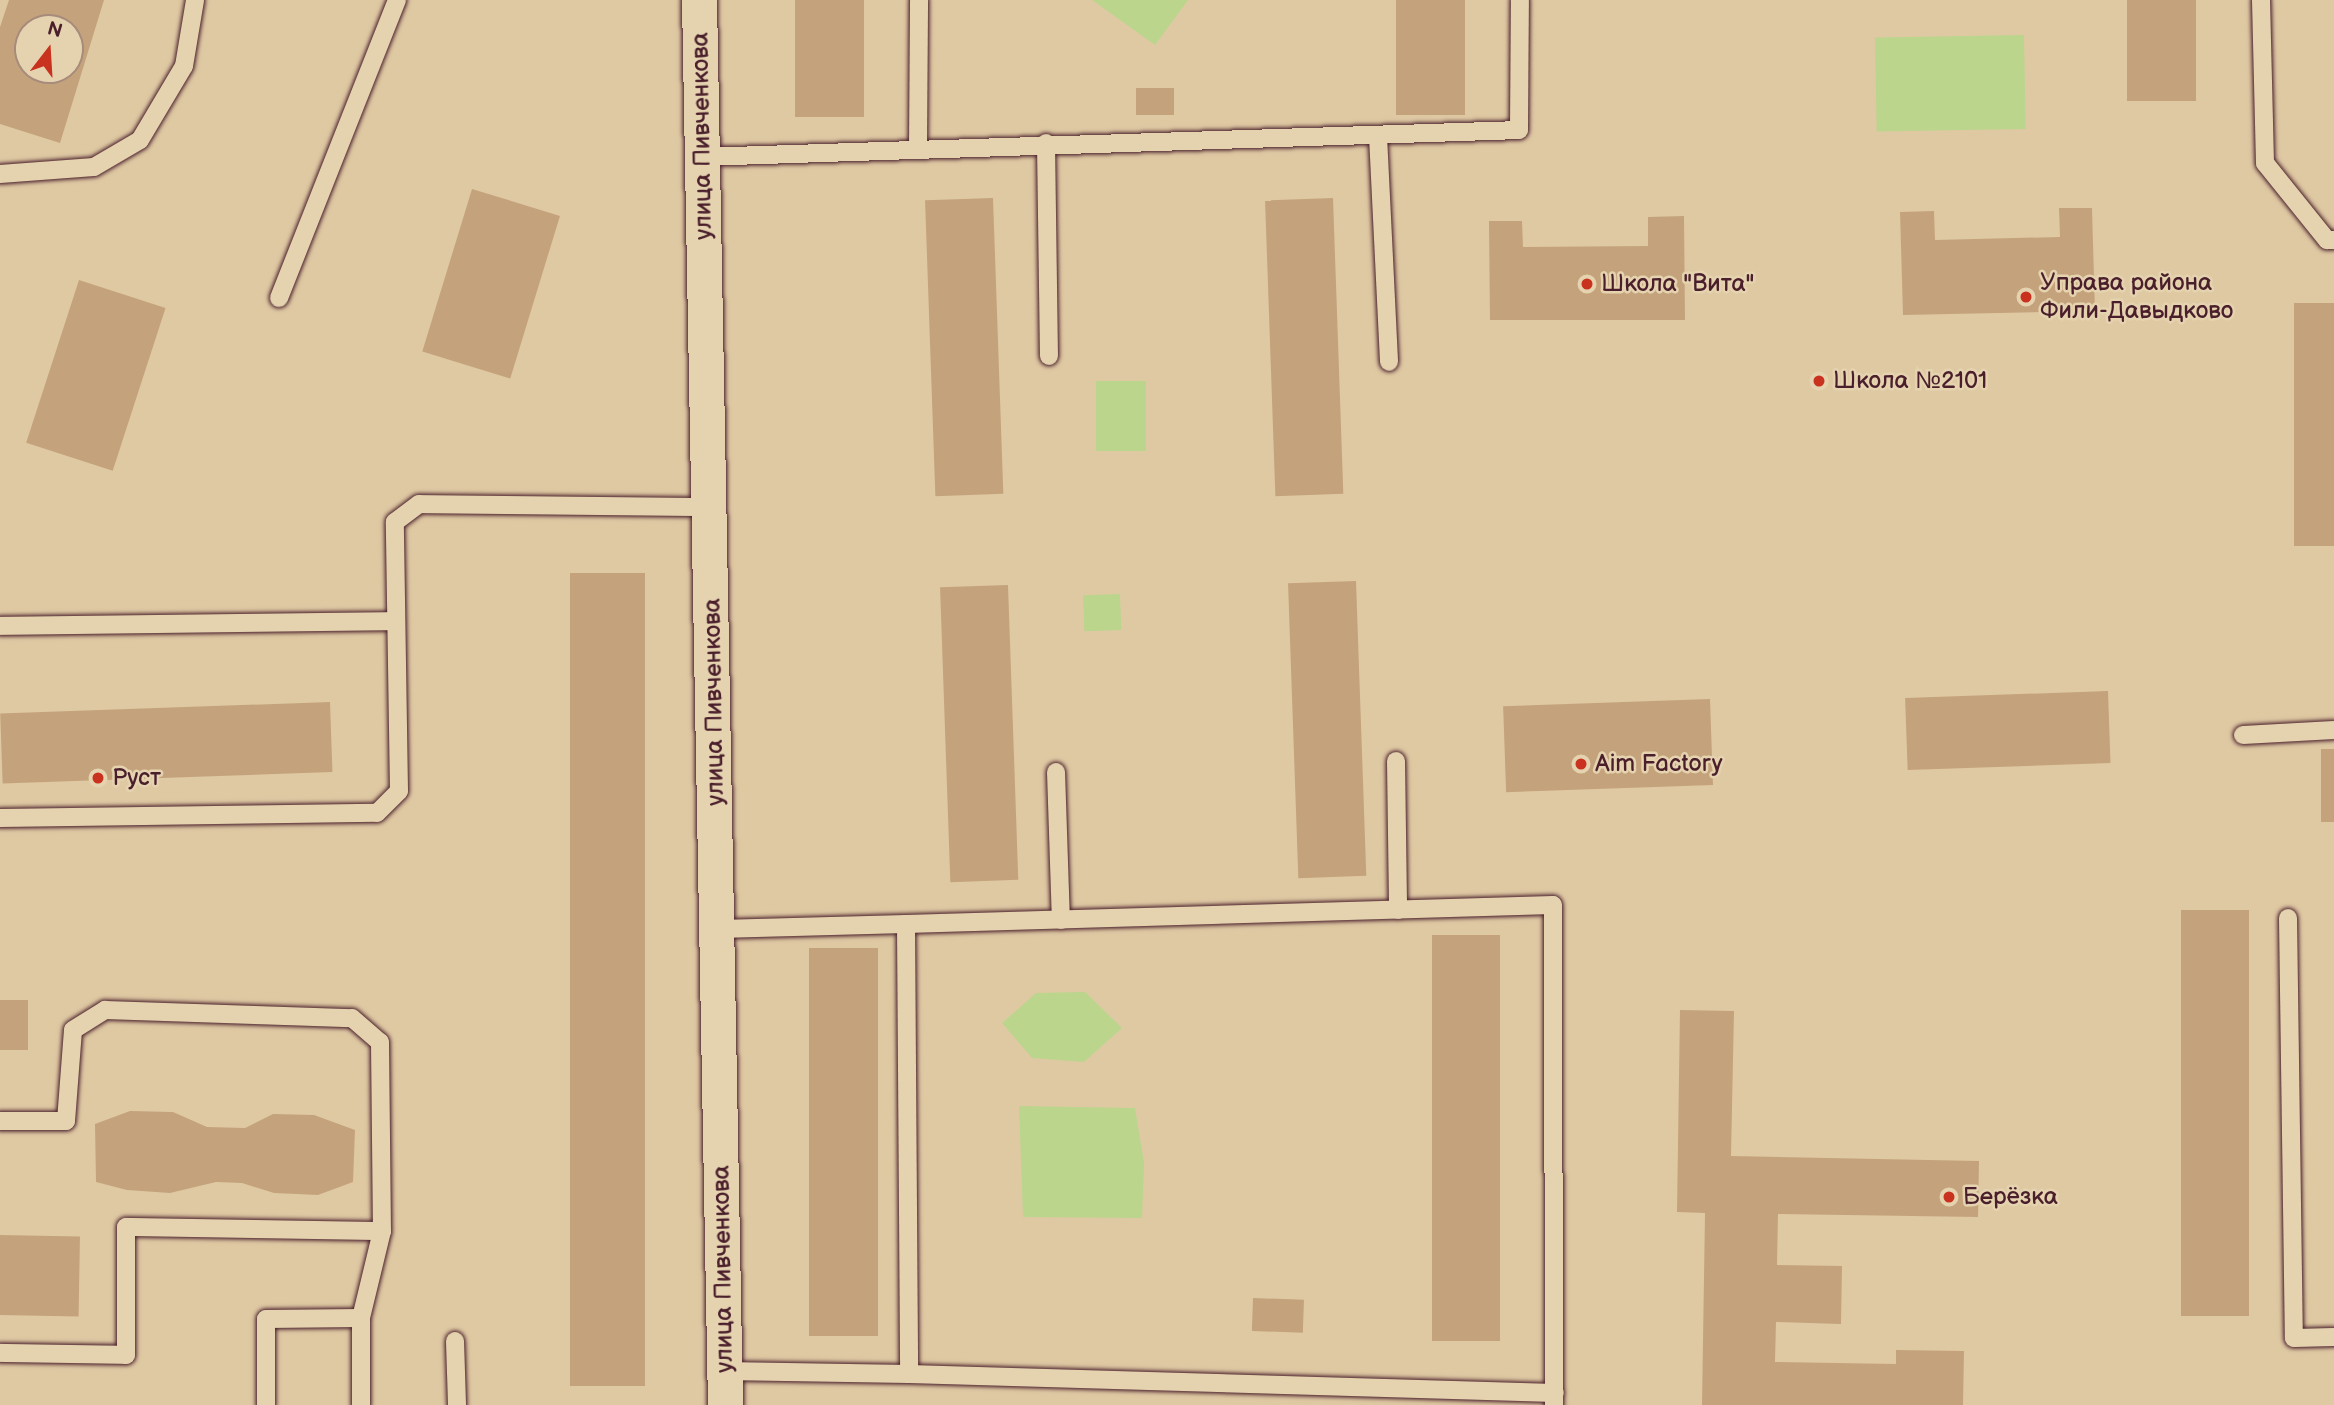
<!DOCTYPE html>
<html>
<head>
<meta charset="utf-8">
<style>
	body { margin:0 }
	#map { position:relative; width:2334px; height:1405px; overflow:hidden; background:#dfc9a3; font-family:"Balsamiq Sans",sans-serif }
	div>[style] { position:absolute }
	.green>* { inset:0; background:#bbd58d; transform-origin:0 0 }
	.building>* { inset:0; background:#c4a37c; transform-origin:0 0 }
	.roads { filter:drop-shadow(0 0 2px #4a1f2b) drop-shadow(0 0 2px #4a1f2b) }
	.lane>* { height:18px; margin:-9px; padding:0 9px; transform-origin:9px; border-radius:9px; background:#e5d3b0 }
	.street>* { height:35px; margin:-17.5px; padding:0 17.5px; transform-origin:17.5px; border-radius:17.5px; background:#e5d3b0 }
	.dots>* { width:19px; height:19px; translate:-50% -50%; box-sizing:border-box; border:4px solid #e5d3b0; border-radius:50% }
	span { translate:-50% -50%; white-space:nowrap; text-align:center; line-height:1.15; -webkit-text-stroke:5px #e5d3b0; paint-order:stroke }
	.street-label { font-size:24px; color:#4a1f2b }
	.poi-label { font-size:24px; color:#4a1f2b }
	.left { translate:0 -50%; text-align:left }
	.north { position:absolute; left:14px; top:14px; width:70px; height:70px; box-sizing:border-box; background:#e5d3b0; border:2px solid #a78b7b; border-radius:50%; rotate:17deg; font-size:19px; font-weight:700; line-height:28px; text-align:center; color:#4a1f2b }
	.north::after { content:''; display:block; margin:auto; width:24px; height:32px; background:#c8321e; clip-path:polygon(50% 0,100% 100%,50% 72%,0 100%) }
</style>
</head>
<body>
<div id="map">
	<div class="green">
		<i style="clip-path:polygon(1092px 0,1188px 0,1155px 45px)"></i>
		<i style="left:2024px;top:35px;width:94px;height:149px;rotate:89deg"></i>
		<i style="left:1096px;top:381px;width:50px;height:70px"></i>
		<i style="left:1120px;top:594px;width:36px;height:37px;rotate:88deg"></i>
		<i style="clip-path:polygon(1085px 992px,1122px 1028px,1084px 1062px,1032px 1058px,1002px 1023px,1036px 993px)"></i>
		<i style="clip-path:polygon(1019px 1106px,1135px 1108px,1144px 1163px,1142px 1218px,1023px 1217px)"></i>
	</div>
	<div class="building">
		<i style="clip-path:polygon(evenodd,9px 0,104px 0,60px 143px,0 124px,0 27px,9px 0,28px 28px,70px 28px,70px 70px,28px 70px,28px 28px)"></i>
		<i style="left:795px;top:0;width:69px;height:117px"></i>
		<i style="left:1396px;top:0;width:69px;height:115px"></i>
		<i style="left:2127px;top:0;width:69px;height:101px"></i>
		<i style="left:1136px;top:88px;width:38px;height:27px"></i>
		<i style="left:472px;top:189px;width:92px;height:170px;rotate:17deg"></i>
		<i style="left:993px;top:198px;width:296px;height:68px;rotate:88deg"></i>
		<i style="left:1333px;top:198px;width:296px;height:68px;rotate:88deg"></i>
		<i style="clip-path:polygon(2059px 208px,2092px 208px,2095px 311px,1903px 315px,1900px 212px,1934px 211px,1935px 240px,2060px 237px)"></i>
		<i style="clip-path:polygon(1684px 216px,1685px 320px,1490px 320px,1489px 221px,1522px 221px,1523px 247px,1648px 246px,1648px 217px)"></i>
		<i style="left:79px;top:280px;width:91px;height:171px;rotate:18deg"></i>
		<i style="left:2294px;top:303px;width:40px;height:243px"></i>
		<i style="left:570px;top:573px;width:75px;height:813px"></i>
		<i style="left:1356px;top:581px;width:295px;height:68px;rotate:88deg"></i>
		<i style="left:1008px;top:585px;width:295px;height:68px;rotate:88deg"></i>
		<i style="left:2108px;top:691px;width:72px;height:203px;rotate:88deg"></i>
		<i style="left:1710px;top:699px;width:86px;height:207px;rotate:88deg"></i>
		<i style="left:330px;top:702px;width:70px;height:330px;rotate:88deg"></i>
		<i style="left:2321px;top:749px;width:13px;height:73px"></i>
		<i style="left:2181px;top:910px;width:68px;height:406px"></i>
		<i style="left:1500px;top:935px;width:406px;height:68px;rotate:90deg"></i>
		<i style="left:809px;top:948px;width:69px;height:388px"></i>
		<i style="left:0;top:1000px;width:28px;height:50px"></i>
		<i style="clip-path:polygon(1680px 1010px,1734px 1011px,1731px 1156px,1979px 1161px,1978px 1217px,1778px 1214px,1777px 1265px,1842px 1266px,1841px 1324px,1776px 1322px,1775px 1362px,1896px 1364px,1896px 1350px,1964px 1351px,1963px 1405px,1702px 1405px,1705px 1213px,1677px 1212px)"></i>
		<i style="clip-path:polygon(130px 1111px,173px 1112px,207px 1127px,245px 1128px,273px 1114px,314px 1115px,355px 1130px,353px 1182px,318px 1195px,274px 1193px,242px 1183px,216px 1182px,170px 1193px,127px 1190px,96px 1182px,95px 1124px)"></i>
		<i style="left:0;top:1235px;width:80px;height:80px;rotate:1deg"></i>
		<i style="left:1253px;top:1298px;width:51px;height:33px;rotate:2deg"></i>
	</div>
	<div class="roads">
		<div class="lane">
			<i style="left:2261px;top:0;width:163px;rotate:88.6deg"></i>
			<i style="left:2265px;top:163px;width:99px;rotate:51.2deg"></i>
			<i style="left:2327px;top:240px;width:7px"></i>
			<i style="left:1378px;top:136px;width:226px;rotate:87.2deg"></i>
			<i style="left:1046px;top:143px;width:213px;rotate:89.2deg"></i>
			<i style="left:918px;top:150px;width:150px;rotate:-89.6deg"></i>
			<i style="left:702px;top:157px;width:817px;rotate:-1.89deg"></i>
			<i style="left:1519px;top:130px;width:130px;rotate:-89.6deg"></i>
			<i style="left:0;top:174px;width:94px;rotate:-4.3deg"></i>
			<i style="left:94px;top:167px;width:53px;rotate:-30.4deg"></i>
			<i style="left:140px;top:140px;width:86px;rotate:-59.3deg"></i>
			<i style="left:184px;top:66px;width:67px;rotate:-80.5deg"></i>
			<i style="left:279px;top:298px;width:321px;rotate:-68.4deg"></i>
			<i style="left:0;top:626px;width:396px;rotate:-0.7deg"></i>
			<i style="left:2243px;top:735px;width:91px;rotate:-3.1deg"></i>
			<i style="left:1396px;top:761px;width:149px;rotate:89.2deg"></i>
			<i style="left:1056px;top:772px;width:148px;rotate:88.1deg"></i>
			<i style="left:0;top:818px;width:377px;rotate:-0.8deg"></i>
			<i style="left:377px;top:813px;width:31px;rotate:-45deg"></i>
			<i style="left:399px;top:791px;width:269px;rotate:-90.9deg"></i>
			<i style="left:395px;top:522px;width:30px;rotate:-37deg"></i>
			<i style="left:419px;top:504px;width:291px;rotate:0.6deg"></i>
			<i style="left:2288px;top:918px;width:420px;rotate:89.2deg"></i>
			<i style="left:2294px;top:1338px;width:40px;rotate:-1.4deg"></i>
			<i style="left:906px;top:924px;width:647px;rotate:-1.68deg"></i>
			<i style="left:1553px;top:905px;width:500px;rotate:89.89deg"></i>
			<i style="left:719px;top:929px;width:187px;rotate:-1.5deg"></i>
			<i style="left:906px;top:924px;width:450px;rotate:89.6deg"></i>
			<i style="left:909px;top:1374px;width:185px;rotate:-179.1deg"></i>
			<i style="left:0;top:1121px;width:66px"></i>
			<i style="left:66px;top:1121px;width:91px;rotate:-85.6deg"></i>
			<i style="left:73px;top:1030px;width:38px;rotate:-32deg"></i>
			<i style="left:105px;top:1010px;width:247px;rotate:1.9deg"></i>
			<i style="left:352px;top:1018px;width:37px;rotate:41deg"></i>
			<i style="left:380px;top:1042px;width:189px;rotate:89.4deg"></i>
			<i style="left:382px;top:1231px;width:89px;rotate:103.6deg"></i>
			<i style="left:361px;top:1318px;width:87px;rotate:90deg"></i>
			<i style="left:455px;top:1341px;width:64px;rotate:88.2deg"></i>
			<i style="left:0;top:1353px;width:126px;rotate:0.9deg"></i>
			<i style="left:126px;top:1355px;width:128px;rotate:-90deg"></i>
			<i style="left:126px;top:1227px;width:256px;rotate:0.9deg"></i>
			<i style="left:909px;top:1374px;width:646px;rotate:1.68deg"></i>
			<i style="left:266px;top:1405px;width:86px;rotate:-90deg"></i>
			<i style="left:266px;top:1319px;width:95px;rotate:-0.6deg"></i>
		</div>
		<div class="street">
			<i style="left:699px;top:0;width:1405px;rotate:88.94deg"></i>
		</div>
	</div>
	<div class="dots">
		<i style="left:1587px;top:284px;background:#c8321e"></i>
		<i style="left:2026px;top:297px;background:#c8321e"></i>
		<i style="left:1819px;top:381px;background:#c8321e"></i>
		<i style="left:1581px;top:764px;background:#c8321e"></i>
		<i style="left:98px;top:778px;background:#c8321e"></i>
		<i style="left:1949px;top:1197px;background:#c8321e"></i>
	</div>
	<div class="street-label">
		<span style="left:702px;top:136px;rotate:-91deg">улица Пивченкова</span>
		<span style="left:714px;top:702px;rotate:-91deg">улица Пивченкова</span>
		<span style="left:723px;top:1269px;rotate:-91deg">улица Пивченкова</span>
	</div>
	<div class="poi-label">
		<span class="left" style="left:2040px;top:297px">Управа района<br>Фили-Давыдково</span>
		<span class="left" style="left:1601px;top:284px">Школа "Вита"</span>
		<span class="left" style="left:1833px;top:381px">Школа №2101</span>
		<span class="left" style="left:1595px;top:764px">Aim Factory</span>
		<span class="left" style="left:112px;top:778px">Руст</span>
		<span class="left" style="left:1963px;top:1197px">Берёзка</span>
	</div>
	<div class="north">N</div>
</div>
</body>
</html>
